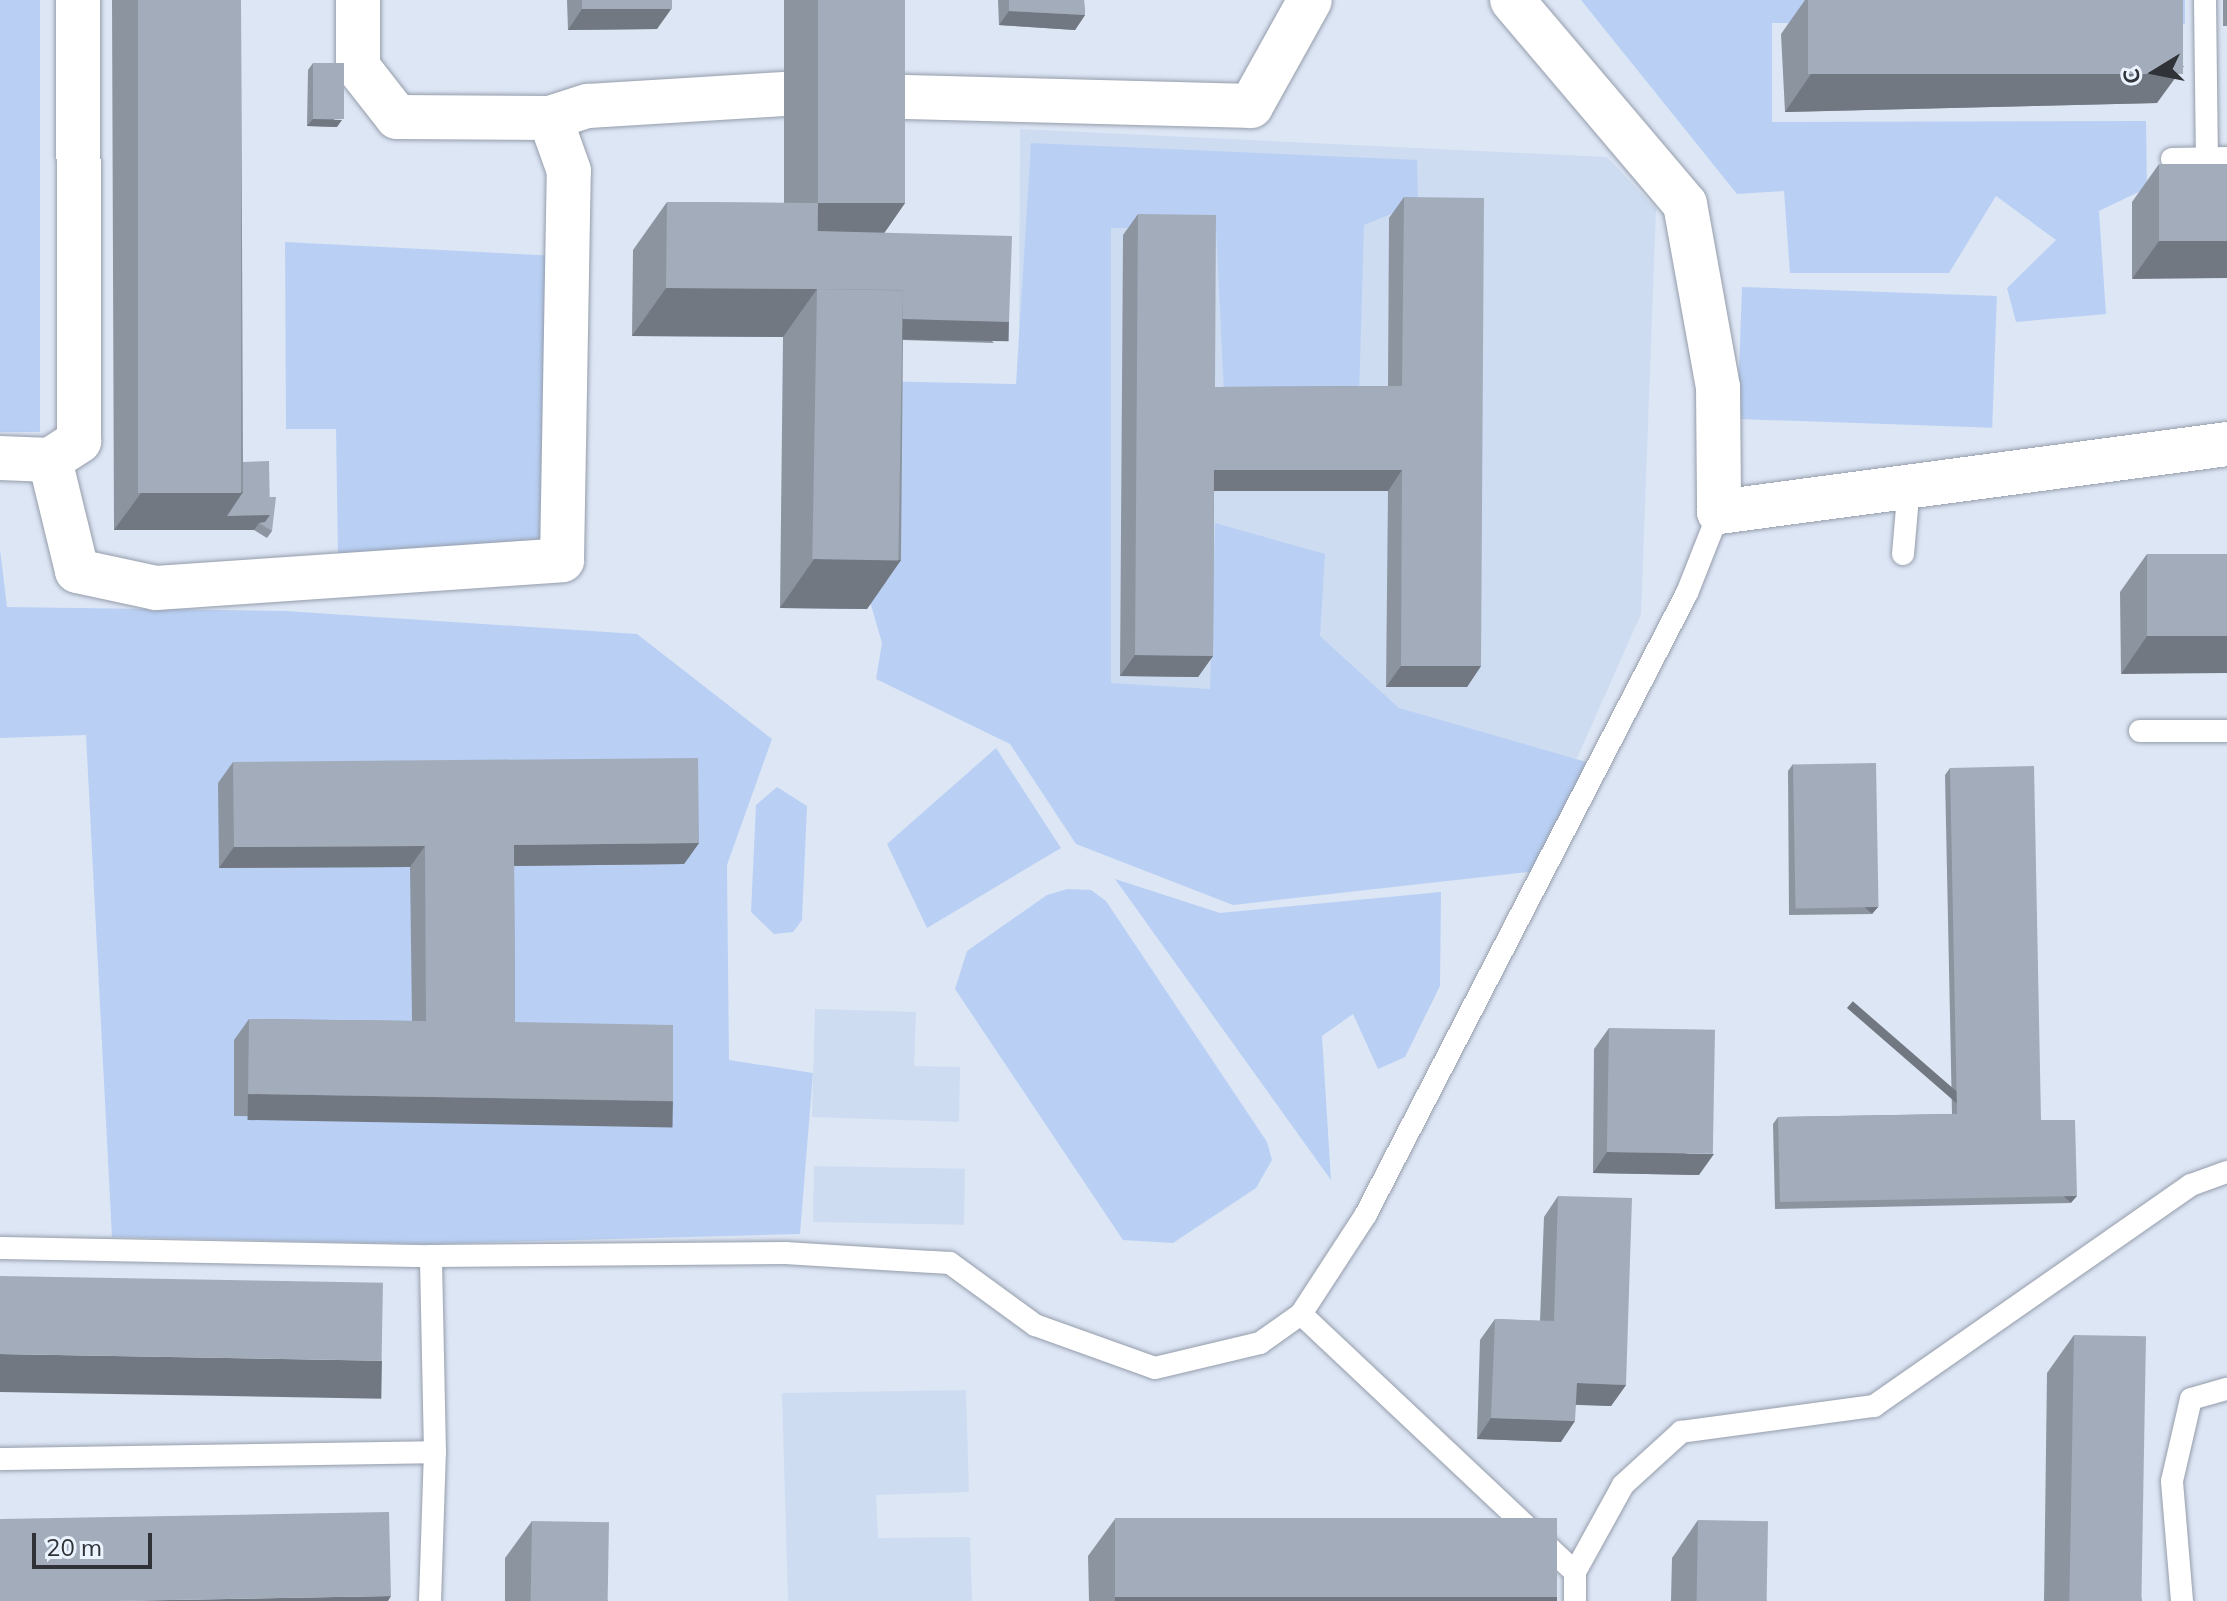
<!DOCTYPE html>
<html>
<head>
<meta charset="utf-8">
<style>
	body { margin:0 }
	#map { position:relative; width:2227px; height:1601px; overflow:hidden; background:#dde6f5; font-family:Mulish,sans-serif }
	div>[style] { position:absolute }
	.built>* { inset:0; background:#cedcf1; transform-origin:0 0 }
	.green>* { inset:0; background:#b9d0f4; transform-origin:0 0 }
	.roads { filter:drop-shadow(0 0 2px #959dab) drop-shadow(0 0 2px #959dab) }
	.lane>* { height:22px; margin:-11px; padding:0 11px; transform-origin:11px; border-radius:11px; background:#fff }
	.street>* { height:44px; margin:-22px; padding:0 22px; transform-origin:22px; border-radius:22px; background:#fff }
	.wall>* { inset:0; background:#8c94a0; transform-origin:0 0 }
	.shaded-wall>* { inset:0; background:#727882; transform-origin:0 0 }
	.building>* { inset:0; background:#a3acba; transform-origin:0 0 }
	span { translate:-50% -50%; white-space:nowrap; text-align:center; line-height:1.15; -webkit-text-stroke:8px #ebf3ff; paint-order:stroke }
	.north { position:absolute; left:2115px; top:32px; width:80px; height:80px; -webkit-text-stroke:6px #ebf3ff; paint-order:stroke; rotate:260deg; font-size:22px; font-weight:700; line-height:32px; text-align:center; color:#2f3338 }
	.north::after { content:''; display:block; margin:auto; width:28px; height:36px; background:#2f3338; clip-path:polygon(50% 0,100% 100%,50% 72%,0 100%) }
	.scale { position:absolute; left:32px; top:1533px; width:120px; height:36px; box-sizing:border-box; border:4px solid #2f3338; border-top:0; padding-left:10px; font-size:24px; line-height:28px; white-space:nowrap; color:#2f3338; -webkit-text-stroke:6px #ebf3ff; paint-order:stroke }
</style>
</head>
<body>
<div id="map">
	<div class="built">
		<i style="clip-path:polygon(1020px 129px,1607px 157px,1656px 209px,1641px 614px,1577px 758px,1046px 717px,1019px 340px)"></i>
		<i style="clip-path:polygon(815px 1009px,916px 1012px,914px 1066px,960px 1067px,959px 1122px,812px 1117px)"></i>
		<i style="left:814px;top:1166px;width:151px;height:56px;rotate:1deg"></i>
		<i style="clip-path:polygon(966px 1390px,969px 1492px,876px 1495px,878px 1538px,970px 1537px,972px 1601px,788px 1601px,782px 1393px)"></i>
	</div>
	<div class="green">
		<i style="left:0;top:0;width:40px;height:432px"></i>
		<i style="clip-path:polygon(1581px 0,2185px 0,2185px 24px,1772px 23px,1772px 122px,2146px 121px,2147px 188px,2099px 211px,2106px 314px,2016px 322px,2007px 288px,2056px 240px,1996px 196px,1949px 273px,1790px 273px,1784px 191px,1737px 194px)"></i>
		<i style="clip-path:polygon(1031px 143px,1417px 160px,1418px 203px,1364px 225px,1359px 398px,1224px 394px,1216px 228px,1111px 228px,1111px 683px,1210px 689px,1215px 523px,1325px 554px,1320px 636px,1399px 708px,1597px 765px,1537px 871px,1233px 905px,1076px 844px,1010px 744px,876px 679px,882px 643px,867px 591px,869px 381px,1016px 384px)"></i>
		<i style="clip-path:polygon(285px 242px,558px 256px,548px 545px,338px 557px,336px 429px,286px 429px)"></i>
		<i style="left:1742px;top:287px;width:255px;height:132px;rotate:2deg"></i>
		<i style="clip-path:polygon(0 549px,7px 607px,285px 611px,637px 634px,772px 739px,727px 865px,729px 1060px,813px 1073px,800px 1234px,429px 1244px,112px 1237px,86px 735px,0 738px)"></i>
		<i style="clip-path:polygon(996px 748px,1061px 848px,927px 928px,887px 844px)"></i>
		<i style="clip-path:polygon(777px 787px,807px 806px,802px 920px,793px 932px,774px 934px,751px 912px,756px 805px)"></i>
		<i style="clip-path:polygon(1115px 879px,1220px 913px,1441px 892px,1440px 986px,1405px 1057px,1378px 1069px,1353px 1014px,1322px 1036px,1331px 1180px)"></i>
		<i style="clip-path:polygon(1067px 889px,1091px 890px,1106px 901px,1267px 1142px,1272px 1160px,1256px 1188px,1173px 1243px,1123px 1240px,955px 989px,967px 951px,1047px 895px)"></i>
	</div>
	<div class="roads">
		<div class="lane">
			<i style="left:2205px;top:0;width:159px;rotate:89.3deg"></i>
			<i style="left:2172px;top:159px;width:55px;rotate:-1deg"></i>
			<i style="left:1903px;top:554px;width:68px;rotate:-85deg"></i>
			<i style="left:2140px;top:731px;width:87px"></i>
			<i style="left:0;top:1248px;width:431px;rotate:1.1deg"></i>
			<i style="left:1301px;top:1314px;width:376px;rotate:43.3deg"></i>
			<i style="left:1575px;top:1572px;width:29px;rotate:90deg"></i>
			<i style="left:0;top:1459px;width:435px;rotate:-0.9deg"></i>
			<i style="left:435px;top:1452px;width:196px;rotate:-91.2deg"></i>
			<i style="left:431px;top:1256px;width:354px;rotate:-0.5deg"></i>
			<i style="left:785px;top:1253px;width:165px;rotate:3.5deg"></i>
			<i style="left:950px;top:1263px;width:105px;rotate:36.1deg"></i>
			<i style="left:1035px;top:1325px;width:127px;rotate:19.7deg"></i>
			<i style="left:1155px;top:1368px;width:108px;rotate:-13.4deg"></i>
			<i style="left:1260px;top:1343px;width:50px;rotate:-35.3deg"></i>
			<i style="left:1301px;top:1314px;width:117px;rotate:-56.9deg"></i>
			<i style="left:1365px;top:1216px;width:701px;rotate:-62.67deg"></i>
			<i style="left:1687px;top:593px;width:87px;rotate:-68.4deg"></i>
			<i style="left:1575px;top:1572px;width:99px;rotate:-61.1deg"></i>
			<i style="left:1623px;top:1485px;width:79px;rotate:-42.4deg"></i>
			<i style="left:1681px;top:1432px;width:195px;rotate:-7.7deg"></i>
			<i style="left:1874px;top:1406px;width:386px;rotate:-34.9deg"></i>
			<i style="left:2191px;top:1185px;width:38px;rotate:-20deg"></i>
			<i style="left:430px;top:1601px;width:149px;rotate:-88.1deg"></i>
			<i style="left:2182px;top:1601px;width:120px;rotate:-94.8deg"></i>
			<i style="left:2172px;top:1481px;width:84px;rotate:-77deg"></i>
			<i style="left:2191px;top:1399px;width:37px;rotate:-16deg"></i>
		</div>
		<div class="street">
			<i style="left:1512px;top:0;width:267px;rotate:49.7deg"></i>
			<i style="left:1685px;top:204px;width:186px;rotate:79.8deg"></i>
			<i style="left:1718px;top:387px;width:125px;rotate:89.5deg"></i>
			<i style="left:1719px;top:512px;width:513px;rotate:-7.62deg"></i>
			<i style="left:871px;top:96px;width:380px;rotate:1.5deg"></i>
			<i style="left:1251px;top:106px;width:121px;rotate:-60.9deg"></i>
			<i style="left:550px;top:118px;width:40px;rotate:-18deg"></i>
			<i style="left:588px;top:106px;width:196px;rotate:-3.5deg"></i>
			<i style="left:0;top:458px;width:50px;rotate:2.3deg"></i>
			<i style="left:50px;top:460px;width:35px;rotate:-33deg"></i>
			<i style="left:79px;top:441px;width:441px;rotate:-90.1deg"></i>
			<i style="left:50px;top:460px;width:114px;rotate:76.3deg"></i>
			<i style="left:77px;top:571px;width:81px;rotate:12.1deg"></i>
			<i style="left:156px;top:588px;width:407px;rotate:-3.9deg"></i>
			<i style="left:562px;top:560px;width:389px;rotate:-89deg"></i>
			<i style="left:569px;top:171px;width:56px;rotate:-109.7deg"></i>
			<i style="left:550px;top:118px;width:153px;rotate:-179.6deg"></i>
			<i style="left:397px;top:117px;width:63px;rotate:-128deg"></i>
			<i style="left:358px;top:67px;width:67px;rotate:-90deg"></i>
		</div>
	</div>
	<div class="wall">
		<i style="clip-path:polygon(112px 0,241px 0,243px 462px,269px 497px,272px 531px,267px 538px,254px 530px,114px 530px)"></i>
		<i style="clip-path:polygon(567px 0,672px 0,657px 29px,568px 30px)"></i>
		<i style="clip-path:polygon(784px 0,905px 0,905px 203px,884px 233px,994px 343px,903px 340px,901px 560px,867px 609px,780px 608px,783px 337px,632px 336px,633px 250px,667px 202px,784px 203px)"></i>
		<i style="clip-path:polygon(998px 0,1084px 0,1085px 15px,1075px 30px,999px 25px)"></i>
		<i style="clip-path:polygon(1805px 0,2183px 0,2157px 103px,1785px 112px,1781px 34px)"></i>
		<i style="left:2223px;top:0;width:4px;height:26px"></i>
		<i style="clip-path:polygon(313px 63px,337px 127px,307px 126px,308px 70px)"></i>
		<i style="clip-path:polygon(2159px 164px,2227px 164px,2132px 279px,2132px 202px)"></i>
		<i style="clip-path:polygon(1404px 197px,1481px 666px,1467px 687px,1386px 687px,1388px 491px,1214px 491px,1213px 656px,1198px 677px,1120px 676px,1123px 235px,1138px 214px,1215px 387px,1388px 386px,1389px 218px)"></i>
		<i style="clip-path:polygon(2147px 554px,2227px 554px,2121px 674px,2120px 592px)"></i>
		<i style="clip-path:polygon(233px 762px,699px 843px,684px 864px,514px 866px,515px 1022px,673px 1101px,658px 1122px,234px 1116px,234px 1040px,249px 1019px,412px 1021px,410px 867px,219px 868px,218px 783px)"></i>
		<i style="clip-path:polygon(1793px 764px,1878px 907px,1872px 914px,1789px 915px,1788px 771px)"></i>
		<i style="clip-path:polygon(1950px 768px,2041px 1120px,2071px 1203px,1775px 1209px,1773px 1124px,1778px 1117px,1952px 1114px,1945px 775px)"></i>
		<i style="clip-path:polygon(1609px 1028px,1699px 1175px,1593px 1173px,1594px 1049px)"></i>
		<i style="clip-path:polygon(1558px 1196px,1626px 1385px,1611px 1406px,1576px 1405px,1561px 1442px,1477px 1439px,1480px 1340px,1495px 1319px,1540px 1321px,1544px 1217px)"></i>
		<i style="clip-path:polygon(2074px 1335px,2142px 1601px,2044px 1601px,2047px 1373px)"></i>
		<i style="clip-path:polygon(1115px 1519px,1557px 1597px,1554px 1601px,1089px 1601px,1088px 1556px)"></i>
		<i style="clip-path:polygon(1698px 1520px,1767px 1601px,1671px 1601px,1672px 1558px)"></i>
		<i style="clip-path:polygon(532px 1521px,608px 1601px,505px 1601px,505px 1558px)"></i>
	</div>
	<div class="shaded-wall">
		<i style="clip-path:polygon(672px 8px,657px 29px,568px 30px,582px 9px)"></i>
		<i style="clip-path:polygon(1009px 11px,1085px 15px,1075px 30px,999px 25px)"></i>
		<i style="clip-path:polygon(2184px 66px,2157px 103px,1785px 112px,1811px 74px)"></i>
		<i style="clip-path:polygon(313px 119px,342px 120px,337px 127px,307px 126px)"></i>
		<i style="clip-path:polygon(818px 203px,905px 203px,871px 252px,798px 252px)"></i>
		<i style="clip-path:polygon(2159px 241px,2227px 241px,2227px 278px,2132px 279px)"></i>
		<i style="clip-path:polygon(666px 288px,817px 289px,783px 337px,632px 336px)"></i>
		<i style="left:817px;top:317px;width:192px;height:21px;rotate:1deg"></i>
		<i style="clip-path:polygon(1214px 470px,1402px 470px,1388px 491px,1199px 491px)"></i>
		<i style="clip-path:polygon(243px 492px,270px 515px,263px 525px,259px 523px,254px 530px,114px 530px,141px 493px)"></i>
		<i style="clip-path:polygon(814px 559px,901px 560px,867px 609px,780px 608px)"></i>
		<i style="clip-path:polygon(2147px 636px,2227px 636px,2227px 673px,2121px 674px)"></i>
		<i style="clip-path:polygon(1135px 655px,1213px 656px,1198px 677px,1120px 676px)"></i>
		<i style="clip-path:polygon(1401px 666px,1481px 666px,1467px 687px,1386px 687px)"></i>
		<i style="clip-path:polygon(699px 843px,684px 864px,499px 866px,514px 845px)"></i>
		<i style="clip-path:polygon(425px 846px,410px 867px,219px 868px,234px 847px)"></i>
		<i style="left:1878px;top:907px;width:9px;height:84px;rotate:131deg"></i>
		<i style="left:248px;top:1094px;width:425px;height:26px;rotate:1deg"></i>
		<i style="clip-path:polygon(1607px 1152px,1714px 1154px,1699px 1175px,1593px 1173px)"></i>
		<i style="left:2077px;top:1196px;width:9px;height:297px;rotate:131deg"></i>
		<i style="left:0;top:1354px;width:382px;height:38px;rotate:1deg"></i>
		<i style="clip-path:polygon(1577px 1383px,1626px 1385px,1611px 1406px,1562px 1404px)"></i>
		<i style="clip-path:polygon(1491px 1418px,1575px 1421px,1561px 1442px,1477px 1439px)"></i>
		<i style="clip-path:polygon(391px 1596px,388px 1601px,114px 1601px)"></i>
		<i style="left:1115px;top:1597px;width:442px;height:5px"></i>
	</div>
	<div class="building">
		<i style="left:138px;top:0;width:103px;height:493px"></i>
		<i style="left:582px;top:0;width:90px;height:9px"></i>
		<i style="clip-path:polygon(818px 0,905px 0,905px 203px,818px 203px,817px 289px,666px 288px,667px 202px,818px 203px)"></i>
		<i style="clip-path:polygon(1009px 0,1084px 0,1085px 15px,1009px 11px)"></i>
		<i style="left:1808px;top:0;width:375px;height:74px"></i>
		<i style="left:313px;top:63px;width:31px;height:56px"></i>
		<i style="left:2159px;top:164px;width:68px;height:77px"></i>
		<i style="clip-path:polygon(1404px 197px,1484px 198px,1481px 666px,1401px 666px,1402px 470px,1214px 470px,1213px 656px,1135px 655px,1138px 214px,1216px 215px,1215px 387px,1402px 386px)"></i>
		<i style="clip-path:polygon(817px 231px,1012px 236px,1009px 322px,903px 319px,903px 290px,817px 289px)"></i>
		<i style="left:817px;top:289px;width:86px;height:270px;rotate:1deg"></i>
		<i style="clip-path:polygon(269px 461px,270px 515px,227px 516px,243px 492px,243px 462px)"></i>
		<i style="clip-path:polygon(269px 497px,276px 497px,272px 531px,259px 523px,265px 522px,270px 515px)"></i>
		<i style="left:2147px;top:554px;width:80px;height:82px"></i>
		<i style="clip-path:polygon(698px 758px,699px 843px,514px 845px,515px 1022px,673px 1025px,673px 1101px,248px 1094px,249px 1019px,426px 1021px,425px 846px,234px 847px,233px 762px)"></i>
		<i style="left:1876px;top:763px;width:144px;height:83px;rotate:89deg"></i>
		<i style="clip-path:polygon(2034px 766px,2041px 1120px,2075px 1120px,2077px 1196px,1780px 1202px,1778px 1117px,1957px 1114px,1950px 768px)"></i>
		<i style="left:1609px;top:1028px;width:106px;height:124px;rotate:1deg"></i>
		<i style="clip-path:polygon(1558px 1196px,1632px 1198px,1626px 1385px,1577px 1383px,1575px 1421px,1491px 1418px,1495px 1319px,1554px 1321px)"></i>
		<i style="left:0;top:1276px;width:383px;height:78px;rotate:1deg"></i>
		<i style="left:2074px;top:1335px;width:72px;height:266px;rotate:1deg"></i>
		<i style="clip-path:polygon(389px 1512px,391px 1596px,114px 1601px,0 1601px,0 1519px)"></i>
		<i style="left:1557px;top:1518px;width:79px;height:442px;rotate:90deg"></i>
		<i style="left:1698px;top:1520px;width:70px;height:81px;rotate:1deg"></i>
		<i style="left:532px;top:1521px;width:77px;height:80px;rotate:1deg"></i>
	</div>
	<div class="north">С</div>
	<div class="scale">20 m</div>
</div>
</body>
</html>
